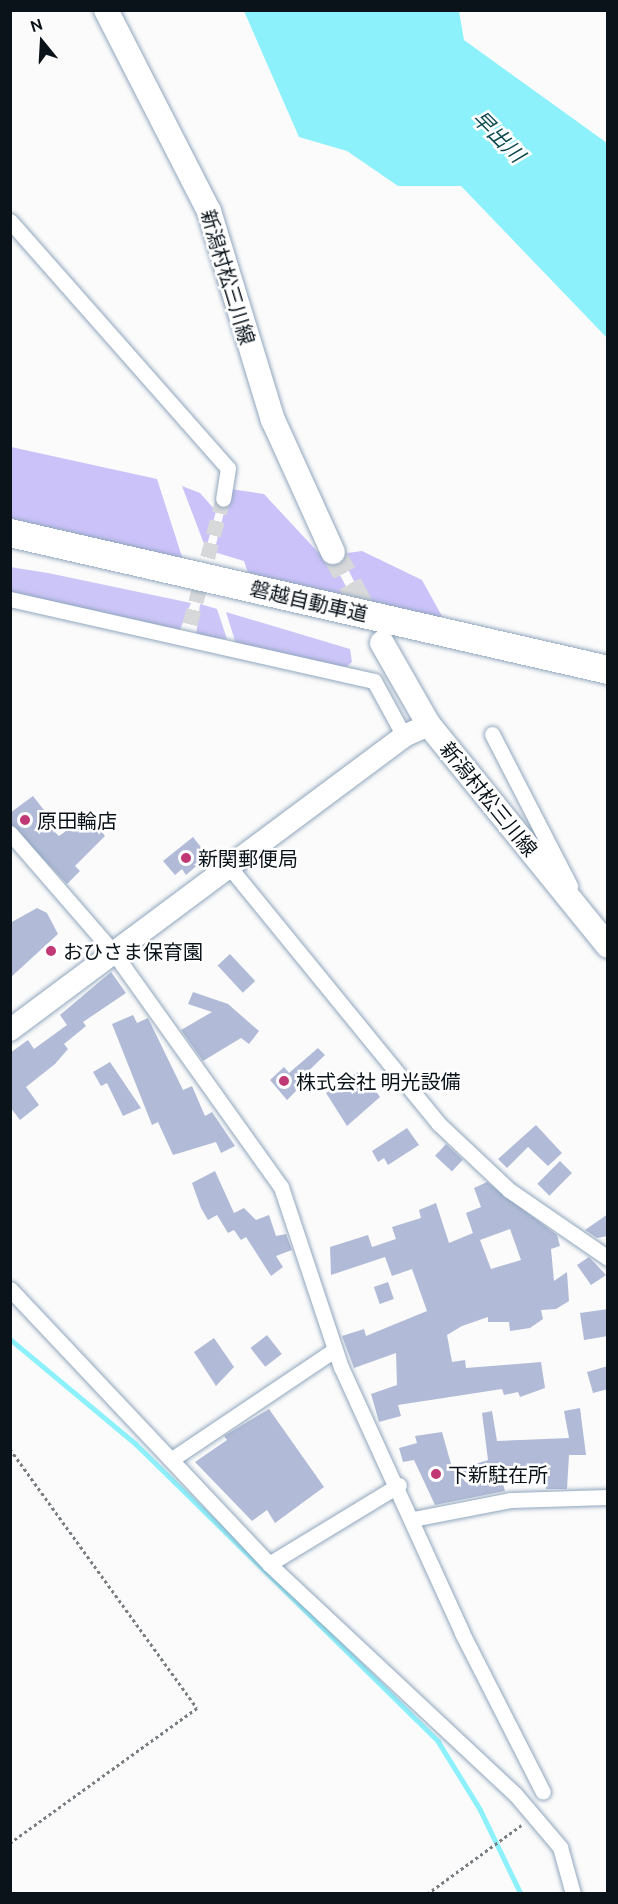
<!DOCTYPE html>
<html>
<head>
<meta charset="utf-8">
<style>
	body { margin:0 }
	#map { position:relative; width:618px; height:1904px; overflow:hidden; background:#fbfbfb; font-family:Ubuntu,"Noto Sans JP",sans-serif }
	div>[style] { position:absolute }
	.green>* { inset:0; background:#cbc2fa }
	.forest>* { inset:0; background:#ccc5f8 }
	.water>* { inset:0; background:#8df1fb }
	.stream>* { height:4.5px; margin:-2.25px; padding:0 2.25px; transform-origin:2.25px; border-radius:2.25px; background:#8df1fb }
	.building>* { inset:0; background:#b1bbd7; transform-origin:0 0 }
	.street-tunnel>* { height:15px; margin-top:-7.5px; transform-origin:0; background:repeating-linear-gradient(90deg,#d7d8d9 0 15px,transparent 0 23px) }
	.primary-tunnel>* { height:24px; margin-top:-12px; transform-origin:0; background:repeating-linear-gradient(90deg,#d7d8d9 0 24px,transparent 0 36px) }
	.path>* { height:3px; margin-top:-1.5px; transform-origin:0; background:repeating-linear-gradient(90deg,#797e82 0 3px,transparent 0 6px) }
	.roads { filter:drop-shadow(0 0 2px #90a6bd) drop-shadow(0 0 2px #90a6bd) }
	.street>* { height:15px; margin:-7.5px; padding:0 7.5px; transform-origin:7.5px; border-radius:7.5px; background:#fff }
	.secondary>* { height:22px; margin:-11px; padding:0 11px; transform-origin:11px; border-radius:11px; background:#fff }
	.primary>* { height:24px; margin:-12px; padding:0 12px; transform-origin:12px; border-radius:12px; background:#fff }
	.highway>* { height:28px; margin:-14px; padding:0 14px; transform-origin:14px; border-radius:14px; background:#fff }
	.dots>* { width:16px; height:16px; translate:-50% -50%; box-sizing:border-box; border:3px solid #fff; border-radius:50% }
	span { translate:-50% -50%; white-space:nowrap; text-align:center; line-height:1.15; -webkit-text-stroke:5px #fff; paint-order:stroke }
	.street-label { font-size:20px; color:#0a131a }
	.poi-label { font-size:20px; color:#0a131a }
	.left { translate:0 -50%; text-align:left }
	.water-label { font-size:21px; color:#0e4c51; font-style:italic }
	.frame { position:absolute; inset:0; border:12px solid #0a131a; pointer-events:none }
	.north { position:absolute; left:12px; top:12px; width:60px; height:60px; -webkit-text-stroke:4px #fff; paint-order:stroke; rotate:342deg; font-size:16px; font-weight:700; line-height:24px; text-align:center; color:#0a131a }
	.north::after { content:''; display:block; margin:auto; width:21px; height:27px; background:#0a131a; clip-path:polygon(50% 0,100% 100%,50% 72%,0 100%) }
</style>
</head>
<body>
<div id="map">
	<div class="green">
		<i style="clip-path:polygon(11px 447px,157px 479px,183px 560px,11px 521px)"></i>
		<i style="clip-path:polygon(182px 486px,200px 493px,216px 511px,206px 549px)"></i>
		<i style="clip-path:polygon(230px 489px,264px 494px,341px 577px,357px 607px,248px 573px,244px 561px,214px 552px)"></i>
		<i style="clip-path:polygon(362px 551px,422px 580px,449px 629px,367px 606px,340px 554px)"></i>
	</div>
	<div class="forest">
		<i style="clip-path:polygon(10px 567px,48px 573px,191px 603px,179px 632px,11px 594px)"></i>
		<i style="clip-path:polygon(200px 604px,217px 609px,227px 639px,196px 636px)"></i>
		<i style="clip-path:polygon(226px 612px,350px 649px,352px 662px,343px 670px,236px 644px)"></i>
	</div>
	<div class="water">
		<i style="clip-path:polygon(244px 11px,459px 11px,464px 40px,607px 143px,607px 338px,461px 186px,398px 186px,347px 151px,299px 137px)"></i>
	</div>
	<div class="stream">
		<i style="left:10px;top:1339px;width:164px;rotate:39.8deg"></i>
		<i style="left:136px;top:1444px;width:424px;rotate:44.5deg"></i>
		<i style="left:438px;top:1741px;width:80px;rotate:58.3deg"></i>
		<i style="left:480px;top:1809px;width:94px;rotate:64.2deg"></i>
	</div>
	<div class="building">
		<i style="clip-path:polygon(33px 796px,47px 814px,41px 819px,59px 836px,89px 815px,105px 836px,75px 866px,80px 871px,67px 884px,10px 824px,10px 813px)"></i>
		<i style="clip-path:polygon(193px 837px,208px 856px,186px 875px,182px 869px,175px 875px,163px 861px)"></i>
		<i style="clip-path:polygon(37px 908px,47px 913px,58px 934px,10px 978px,10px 923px)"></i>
		<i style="left:230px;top:954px;width:37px;height:17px;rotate:47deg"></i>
		<i style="clip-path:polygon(111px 972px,126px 993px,83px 1022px,86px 1026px,64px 1044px,68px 1049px,55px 1064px,26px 1087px,39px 1105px,20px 1120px,10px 1107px,10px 1053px,28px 1040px,34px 1049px,67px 1025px,60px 1015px)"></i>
		<i style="clip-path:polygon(193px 992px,228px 1004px,259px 1031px,249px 1044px,241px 1038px,203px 1061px,181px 1030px,212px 1012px,188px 1004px)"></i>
		<i style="clip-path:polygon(133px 1015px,137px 1023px,148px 1018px,183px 1090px,192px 1086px,205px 1116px,212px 1112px,235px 1146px,221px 1153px,216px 1142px,173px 1155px,158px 1122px,152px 1125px,112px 1024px)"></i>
		<i style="clip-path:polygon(318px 1048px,325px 1055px,297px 1082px,301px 1086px,287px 1100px,270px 1080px,284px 1067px,289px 1073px)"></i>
		<i style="clip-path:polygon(110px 1062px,141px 1108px,123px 1116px,107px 1083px,101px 1086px,93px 1072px)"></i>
		<i style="clip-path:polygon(361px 1070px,380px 1097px,347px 1126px,326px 1093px)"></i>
		<i style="clip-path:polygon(536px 1125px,562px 1153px,548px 1166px,528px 1147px,507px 1168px,498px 1159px)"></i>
		<i style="clip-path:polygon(407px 1128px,419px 1145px,388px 1165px,384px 1158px,378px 1162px,372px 1151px)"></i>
		<i style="left:446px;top:1144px;width:23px;height:16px;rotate:43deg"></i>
		<i style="left:560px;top:1161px;width:17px;height:32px;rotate:45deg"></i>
		<i style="clip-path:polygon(215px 1171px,234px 1213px,244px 1208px,256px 1220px,269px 1215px,276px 1236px,286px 1234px,292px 1250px,276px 1256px,283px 1267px,271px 1276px,246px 1237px,241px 1240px,234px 1230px,228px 1233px,217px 1215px,208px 1220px,201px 1208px,192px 1183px)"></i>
		<i style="clip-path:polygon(evenodd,487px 1182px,557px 1235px,560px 1246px,551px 1249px,554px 1281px,567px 1272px,569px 1301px,556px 1309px,541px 1310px,543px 1319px,530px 1328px,510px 1331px,509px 1322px,488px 1322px,488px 1317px,462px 1326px,447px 1335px,452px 1362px,465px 1360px,466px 1368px,541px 1362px,545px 1388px,520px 1397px,518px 1392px,504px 1395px,502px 1389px,398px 1405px,401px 1416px,379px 1422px,371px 1394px,397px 1385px,396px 1353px,354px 1368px,342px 1336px,364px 1329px,366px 1336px,427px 1311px,412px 1269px,392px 1276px,385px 1257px,331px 1275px,330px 1247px,368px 1235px,372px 1247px,396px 1239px,392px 1227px,421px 1218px,419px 1210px,436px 1203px,449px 1243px,473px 1233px,466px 1213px,481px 1207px,474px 1188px,487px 1182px,510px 1229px,521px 1260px,491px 1269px,480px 1240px,510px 1229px)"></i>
		<i style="clip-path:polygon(608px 1214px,608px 1236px,597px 1238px,585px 1230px)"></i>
		<i style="clip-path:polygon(589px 1257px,606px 1275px,591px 1285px,577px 1265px)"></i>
		<i style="left:388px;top:1282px;width:18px;height:15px;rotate:71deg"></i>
		<i style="clip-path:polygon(608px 1309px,608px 1336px,584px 1340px,580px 1313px)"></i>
		<i style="left:267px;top:1335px;width:24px;height:21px;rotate:52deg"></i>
		<i style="clip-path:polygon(214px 1338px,234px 1367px,216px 1386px,194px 1352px)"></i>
		<i style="clip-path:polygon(608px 1366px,608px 1389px,593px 1393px,587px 1372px)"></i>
		<i style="clip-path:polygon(580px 1408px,586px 1455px,569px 1455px,567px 1489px,546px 1489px,547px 1465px,498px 1467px,505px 1491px,435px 1505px,414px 1460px,403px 1462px,399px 1448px,417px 1443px,415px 1436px,442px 1432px,453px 1471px,488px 1460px,482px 1413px,492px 1411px,497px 1441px,569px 1438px,564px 1411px)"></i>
		<i style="clip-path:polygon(269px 1409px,324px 1487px,275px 1523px,267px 1510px,252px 1521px,195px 1462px,227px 1440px,224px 1436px)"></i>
	</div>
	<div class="street-tunnel">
		<i style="left:190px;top:624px;width:129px;rotate:-75.2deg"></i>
	</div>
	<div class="primary-tunnel">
		<i style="left:333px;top:552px;width:83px;rotate:61.9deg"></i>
	</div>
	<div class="path">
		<i style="left:10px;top:1449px;width:319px;rotate:54.2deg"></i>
		<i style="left:197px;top:1708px;width:231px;rotate:144.2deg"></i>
		<i style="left:427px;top:1894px;width:119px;rotate:-36.1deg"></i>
	</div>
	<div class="roads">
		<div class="street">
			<i style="left:10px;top:221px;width:329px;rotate:48.6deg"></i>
			<i style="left:228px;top:468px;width:31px;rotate:99deg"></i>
			<i style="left:10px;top:599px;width:373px;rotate:12.7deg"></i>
			<i style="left:374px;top:681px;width:63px;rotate:61.4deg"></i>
			<i style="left:492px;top:734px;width:171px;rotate:62.8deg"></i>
			<i style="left:10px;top:833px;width:159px;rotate:49.1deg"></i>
			<i style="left:114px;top:953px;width:287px;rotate:54.5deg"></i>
			<i style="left:281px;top:1187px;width:190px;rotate:71.6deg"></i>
			<i style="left:341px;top:1367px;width:292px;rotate:65.5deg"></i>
			<i style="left:462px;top:1633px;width:178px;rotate:63deg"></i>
			<i style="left:231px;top:869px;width:329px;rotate:50.8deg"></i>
			<i style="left:439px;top:1124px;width:96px;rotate:43.3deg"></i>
			<i style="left:509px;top:1190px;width:120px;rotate:34.5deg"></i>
			<i style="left:10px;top:1289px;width:378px;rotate:46.7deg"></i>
			<i style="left:269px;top:1564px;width:337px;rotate:43.1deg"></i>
			<i style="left:515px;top:1794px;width:70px;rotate:49.7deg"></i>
			<i style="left:560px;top:1847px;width:49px;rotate:74.5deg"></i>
			<i style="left:172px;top:1459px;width:195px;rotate:-33.9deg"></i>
			<i style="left:413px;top:1519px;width:100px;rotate:-11deg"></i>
			<i style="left:511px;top:1500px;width:97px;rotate:-1.8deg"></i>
			<i style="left:269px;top:1564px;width:152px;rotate:-31.3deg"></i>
		</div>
		<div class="secondary">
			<i style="left:10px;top:1030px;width:492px;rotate:-36.7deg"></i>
			<i style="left:404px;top:736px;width:27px;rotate:-24deg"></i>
		</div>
		<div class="primary">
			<i style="left:106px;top:10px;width:226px;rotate:62.9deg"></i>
			<i style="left:209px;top:211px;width:219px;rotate:73deg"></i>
			<i style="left:273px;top:420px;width:145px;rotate:65.6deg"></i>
			<i style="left:382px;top:643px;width:95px;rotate:60.2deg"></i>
			<i style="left:429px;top:725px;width:284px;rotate:51deg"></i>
		</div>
		<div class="highway">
			<i style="left:10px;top:533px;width:613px;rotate:12.9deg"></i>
		</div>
	</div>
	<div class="dots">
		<i style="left:25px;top:820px;background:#c03874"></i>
		<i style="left:186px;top:858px;background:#c03874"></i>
		<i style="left:51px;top:951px;background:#c03874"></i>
		<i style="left:284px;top:1081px;background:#c03874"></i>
		<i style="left:436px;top:1474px;background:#c03874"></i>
	</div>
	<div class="street-label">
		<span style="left:228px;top:277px;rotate:73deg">新潟村松三川線</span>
		<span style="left:309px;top:601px;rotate:13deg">磐越自動車道</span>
		<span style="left:489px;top:799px;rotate:51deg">新潟村松三川線</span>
	</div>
	<div class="poi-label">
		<span class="left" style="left:37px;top:820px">原田輪店</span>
		<span class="left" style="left:198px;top:858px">新関郵便局</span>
		<span class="left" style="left:63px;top:951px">おひさま保育園</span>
		<span class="left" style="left:296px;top:1081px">株式会社 明光設備</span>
		<span class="left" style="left:448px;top:1474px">下新駐在所</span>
	</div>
	<div class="water-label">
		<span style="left:499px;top:136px;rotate:45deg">早出川</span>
	</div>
	<div class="frame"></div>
	<div class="north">N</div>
</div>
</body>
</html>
